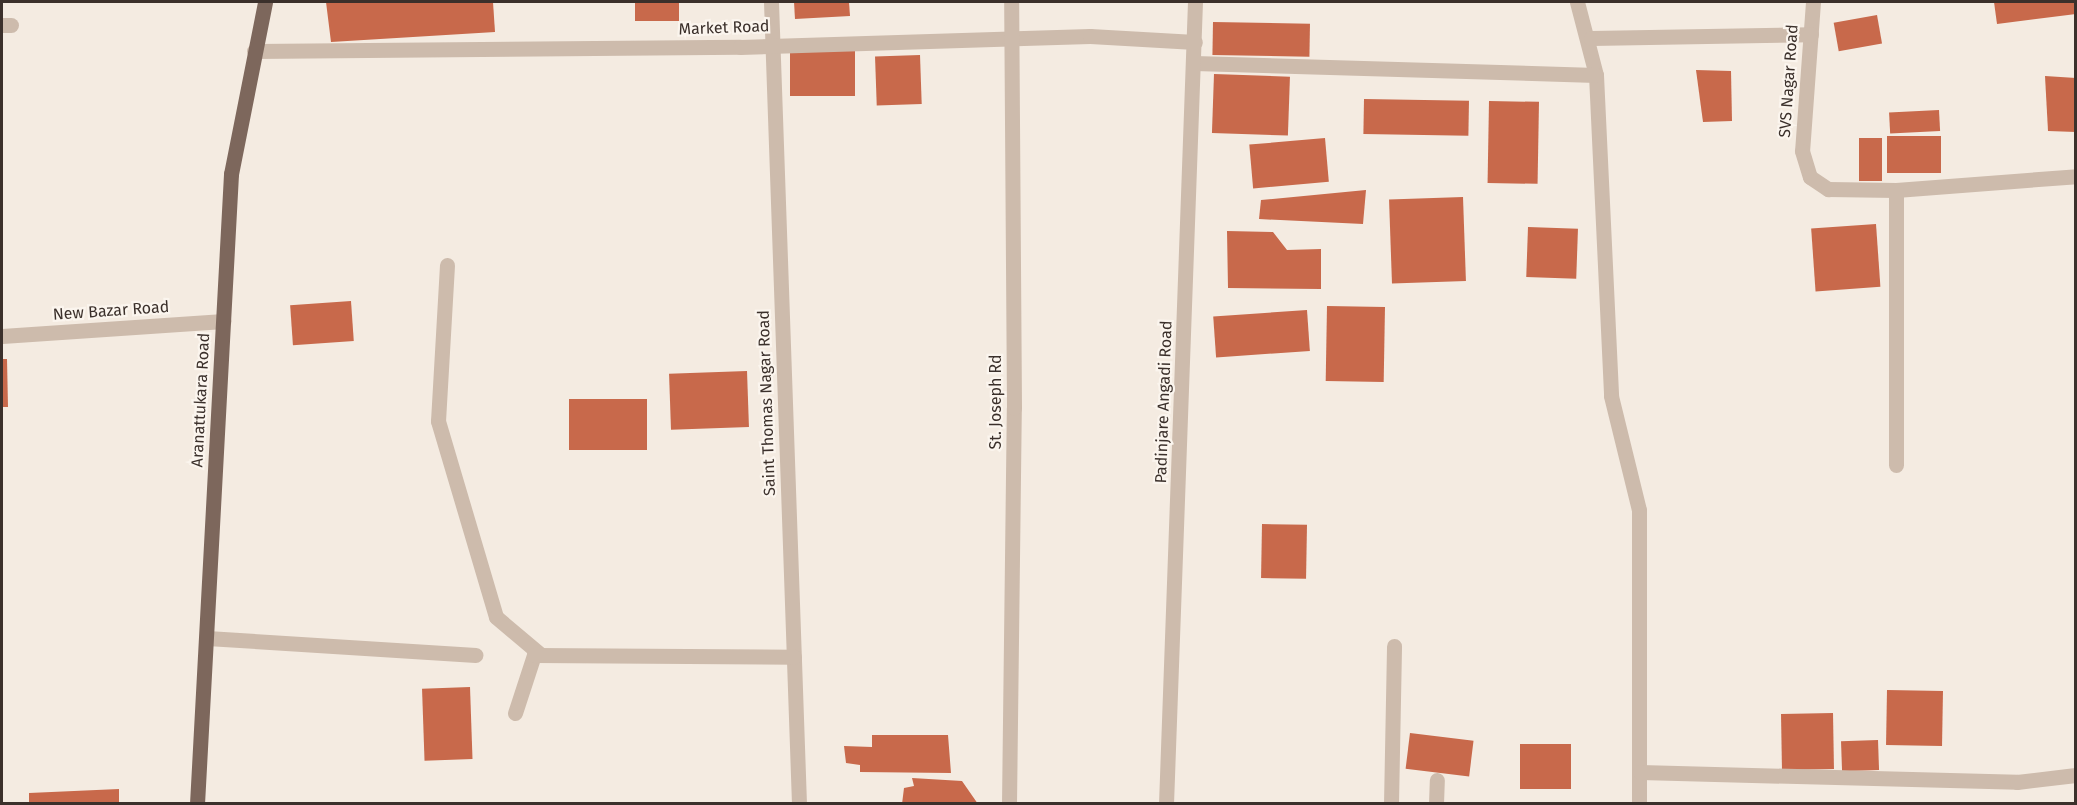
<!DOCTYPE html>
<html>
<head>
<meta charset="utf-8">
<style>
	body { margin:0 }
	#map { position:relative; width:2077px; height:805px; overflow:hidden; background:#f4ebe1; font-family:"Fira Sans",sans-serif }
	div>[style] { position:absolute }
	.building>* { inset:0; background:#c8694b; transform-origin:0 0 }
	.minor>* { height:15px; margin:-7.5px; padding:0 7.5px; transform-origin:7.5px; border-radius:7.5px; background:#cdbbac }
	.major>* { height:15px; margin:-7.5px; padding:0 7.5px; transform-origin:7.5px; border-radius:7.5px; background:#7d675c }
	span { translate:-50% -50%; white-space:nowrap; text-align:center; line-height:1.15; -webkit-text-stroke:4.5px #fbf5ee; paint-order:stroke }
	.street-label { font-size:16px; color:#3b302b }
	.frame { position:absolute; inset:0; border:3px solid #3b302b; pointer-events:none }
</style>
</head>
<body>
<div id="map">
	<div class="building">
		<i style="clip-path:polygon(326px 2px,493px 2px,495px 32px,331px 42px)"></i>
		<i style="left:635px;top:2px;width:44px;height:19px"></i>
		<i style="clip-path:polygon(794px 2px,849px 2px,850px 16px,795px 19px)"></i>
		<i style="clip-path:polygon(1994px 2px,2076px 2px,2076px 14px,1997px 24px)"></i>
		<i style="left:1877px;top:15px;width:29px;height:44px;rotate:80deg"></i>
		<i style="left:1213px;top:22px;width:97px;height:33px;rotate:1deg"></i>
		<i style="left:790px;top:50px;width:65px;height:46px"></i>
		<i style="left:920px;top:55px;width:49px;height:45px;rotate:88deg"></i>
		<i style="clip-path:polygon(1696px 70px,1731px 71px,1732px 121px,1703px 122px)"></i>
		<i style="left:1214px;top:74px;width:76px;height:59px;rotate:2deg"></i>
		<i style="clip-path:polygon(2045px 76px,2076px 78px,2076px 132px,2048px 131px)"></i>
		<i style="left:1364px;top:99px;width:105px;height:35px;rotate:1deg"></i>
		<i style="left:1489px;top:101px;width:50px;height:82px;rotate:1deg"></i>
		<i style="left:1939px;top:110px;width:21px;height:50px;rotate:87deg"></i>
		<i style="left:1941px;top:136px;width:37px;height:54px;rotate:90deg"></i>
		<i style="left:1325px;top:138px;width:44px;height:76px;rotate:85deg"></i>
		<i style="left:1859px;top:138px;width:23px;height:43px"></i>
		<i style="clip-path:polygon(1366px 190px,1363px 224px,1259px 219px,1261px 200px)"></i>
		<i style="left:1463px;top:197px;width:84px;height:74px;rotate:88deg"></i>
		<i style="left:1876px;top:224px;width:63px;height:65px;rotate:86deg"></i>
		<i style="left:1528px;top:227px;width:50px;height:50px;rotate:2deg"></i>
		<i style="clip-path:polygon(1227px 231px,1273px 232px,1287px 250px,1321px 249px,1321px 289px,1228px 288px)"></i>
		<i style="left:351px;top:301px;width:40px;height:61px;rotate:86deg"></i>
		<i style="left:1327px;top:306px;width:58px;height:75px;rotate:1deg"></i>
		<i style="left:1307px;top:310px;width:41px;height:94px;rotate:86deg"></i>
		<i style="clip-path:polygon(2px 359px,7px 359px,8px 407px,2px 407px)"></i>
		<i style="left:747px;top:371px;width:56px;height:78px;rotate:88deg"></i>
		<i style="left:647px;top:399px;width:51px;height:78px;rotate:90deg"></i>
		<i style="left:1262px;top:524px;width:45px;height:54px;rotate:1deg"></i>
		<i style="left:470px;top:687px;width:72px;height:48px;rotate:88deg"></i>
		<i style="left:1887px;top:690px;width:56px;height:55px;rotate:1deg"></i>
		<i style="left:1833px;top:713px;width:56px;height:52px;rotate:89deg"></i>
		<i style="left:1410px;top:733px;width:64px;height:36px;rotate:7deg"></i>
		<i style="clip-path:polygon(872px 735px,948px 735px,951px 773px,860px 772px,860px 765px,846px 763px,844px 746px,872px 747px)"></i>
		<i style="left:1878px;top:740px;width:30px;height:37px;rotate:88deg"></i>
		<i style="left:1520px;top:744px;width:51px;height:45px"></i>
		<i style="clip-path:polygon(912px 778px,962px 781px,978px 804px,902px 804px,904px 788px,914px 786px)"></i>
		<i style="clip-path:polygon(119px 789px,119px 804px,29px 804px,29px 793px)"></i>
	</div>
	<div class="minor">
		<i style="left:771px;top:2px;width:802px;rotate:88deg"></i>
		<i style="left:1577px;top:2px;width:75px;rotate:75.4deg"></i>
		<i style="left:1596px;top:75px;width:321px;rotate:87.3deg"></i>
		<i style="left:1611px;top:396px;width:117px;rotate:76.2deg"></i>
		<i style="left:1639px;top:510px;width:294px;rotate:90deg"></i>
		<i style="left:1813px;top:2px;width:149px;rotate:94.2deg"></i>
		<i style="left:1802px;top:151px;width:27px;rotate:73deg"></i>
		<i style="left:1810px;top:177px;width:22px;rotate:34deg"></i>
		<i style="left:1828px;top:189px;width:68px;rotate:0.8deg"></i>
		<i style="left:1896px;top:190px;width:181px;rotate:-4.4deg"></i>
		<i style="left:2px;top:25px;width:9px"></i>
		<i style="left:1591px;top:38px;width:220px;rotate:-1deg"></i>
		<i style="left:254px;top:51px;width:486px;rotate:-0.5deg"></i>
		<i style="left:740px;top:47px;width:350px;rotate:-1.8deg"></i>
		<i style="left:1090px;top:36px;width:105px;rotate:3.3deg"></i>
		<i style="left:1194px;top:63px;width:402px;rotate:1.7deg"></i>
		<i style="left:447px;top:265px;width:156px;rotate:93.3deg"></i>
		<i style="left:438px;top:421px;width:204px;rotate:73.5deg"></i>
		<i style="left:496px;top:617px;width:59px;rotate:40.2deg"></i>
		<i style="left:2px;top:336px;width:222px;rotate:-3.9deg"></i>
		<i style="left:1896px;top:465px;width:275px;rotate:-90deg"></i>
		<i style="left:207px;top:638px;width:269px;rotate:3.6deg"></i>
		<i style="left:515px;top:713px;width:61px;rotate:-71.9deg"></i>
		<i style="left:534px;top:655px;width:260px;rotate:0.4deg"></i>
		<i style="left:1640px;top:772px;width:377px;rotate:1.5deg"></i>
		<i style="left:2017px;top:782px;width:59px;rotate:-6.8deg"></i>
		<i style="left:1009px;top:804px;width:396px;rotate:-89.3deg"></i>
		<i style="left:1014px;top:408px;width:406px;rotate:-90.4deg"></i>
		<i style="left:1166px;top:804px;width:803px;rotate:-87.93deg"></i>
		<i style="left:1391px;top:804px;width:158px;rotate:-88.9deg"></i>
		<i style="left:1436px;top:804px;width:24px;rotate:-88deg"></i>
	</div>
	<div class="major">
		<i style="left:197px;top:804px;width:631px;rotate:-86.91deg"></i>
		<i style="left:231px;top:174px;width:175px;rotate:-78.8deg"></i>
	</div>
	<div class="street-label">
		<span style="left:724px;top:28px;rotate:-2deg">Market Road</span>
		<span style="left:1789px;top:81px;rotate:-86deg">SVS Nagar Road</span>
		<span style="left:111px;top:311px;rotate:-4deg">New Bazar Road</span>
		<span style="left:201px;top:400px;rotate:-87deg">Aranattukara Road</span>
		<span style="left:996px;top:402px;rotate:-90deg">St. Joseph Rd</span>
		<span style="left:1164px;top:402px;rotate:-88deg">Padinjare Angadi Road</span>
		<span style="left:767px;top:403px;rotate:-92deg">Saint Thomas Nagar Road</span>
	</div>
	<div class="frame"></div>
</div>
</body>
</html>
